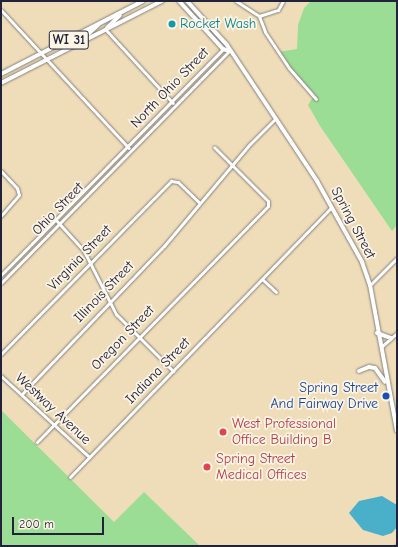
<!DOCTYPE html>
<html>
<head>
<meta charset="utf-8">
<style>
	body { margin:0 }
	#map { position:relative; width:398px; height:547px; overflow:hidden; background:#efddba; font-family:"Comic Neue",sans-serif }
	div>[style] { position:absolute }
	.green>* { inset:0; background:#9bdd94 }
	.water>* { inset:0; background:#4aafc9 }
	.roads { filter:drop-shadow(0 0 1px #88807a) drop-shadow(0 0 1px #88807a) }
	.minor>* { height:3px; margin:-1.5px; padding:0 1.5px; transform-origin:1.5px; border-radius:1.5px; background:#fff }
	.major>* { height:4px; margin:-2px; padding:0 2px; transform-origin:2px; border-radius:2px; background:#fff }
	.dots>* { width:11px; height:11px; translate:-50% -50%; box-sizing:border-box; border:2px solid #fcf5e5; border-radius:50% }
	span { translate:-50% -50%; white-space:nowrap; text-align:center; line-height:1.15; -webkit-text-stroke:3.5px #fcf5e5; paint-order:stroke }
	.shield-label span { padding:1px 3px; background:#fcf5e5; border:1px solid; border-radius:3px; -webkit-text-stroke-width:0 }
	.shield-label { font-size:13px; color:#22223b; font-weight:700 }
	.culture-label { font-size:14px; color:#0d838f }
	.left { translate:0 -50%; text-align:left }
	.street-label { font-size:14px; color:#22223b }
	.transit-label { font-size:14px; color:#164399 }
	.right { translate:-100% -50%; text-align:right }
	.health-label { font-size:14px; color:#be3a42 }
	.frame { position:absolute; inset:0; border:2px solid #22223b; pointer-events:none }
	.scale { position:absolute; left:12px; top:517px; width:92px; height:18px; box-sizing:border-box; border:2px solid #22223b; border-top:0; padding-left:5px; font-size:12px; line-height:14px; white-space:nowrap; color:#22223b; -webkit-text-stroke:3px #fcf5e5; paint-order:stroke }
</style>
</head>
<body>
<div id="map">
	<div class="green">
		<i style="clip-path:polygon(311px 1px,397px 1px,397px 225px,392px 231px,320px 126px,308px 105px,313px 97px,278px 52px,297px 49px,298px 25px,304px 8px)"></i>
		<i style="clip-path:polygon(1px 410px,114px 522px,144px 492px,200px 546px,1px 546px)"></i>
	</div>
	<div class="water">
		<i style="clip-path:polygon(382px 496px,397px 505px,397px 527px,392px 533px,383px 536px,363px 530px,349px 513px,359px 501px)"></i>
	</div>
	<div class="roads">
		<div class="minor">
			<i style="left:236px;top:1px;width:27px;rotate:33deg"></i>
			<i style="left:259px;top:16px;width:20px;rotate:-18deg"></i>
			<i style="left:278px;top:10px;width:10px;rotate:-61deg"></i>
			<i style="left:1px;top:10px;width:188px;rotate:47.2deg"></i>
			<i style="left:259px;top:16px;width:17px;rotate:69deg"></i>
			<i style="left:265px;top:32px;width:43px;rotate:56.3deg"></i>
			<i style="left:289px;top:68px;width:41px;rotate:48.9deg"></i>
			<i style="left:106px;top:30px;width:99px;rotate:47.5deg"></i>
			<i style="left:1px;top:171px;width:23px;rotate:47deg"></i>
			<i style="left:17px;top:188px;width:7px;rotate:74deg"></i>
			<i style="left:19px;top:195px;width:28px;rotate:131deg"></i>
			<i style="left:55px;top:219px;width:43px;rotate:47.8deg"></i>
			<i style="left:84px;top:251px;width:71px;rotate:63.1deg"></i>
			<i style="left:116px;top:314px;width:81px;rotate:45deg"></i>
			<i style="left:1px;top:275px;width:317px;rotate:-45.5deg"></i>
			<i style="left:262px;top:279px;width:19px;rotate:43deg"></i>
			<i style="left:1px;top:283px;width:325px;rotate:-45.5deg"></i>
			<i style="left:370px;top:285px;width:38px;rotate:-45deg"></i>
			<i style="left:381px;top:347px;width:21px;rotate:-41deg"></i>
			<i style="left:1px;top:354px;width:243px;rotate:-45.5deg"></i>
			<i style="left:171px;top:181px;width:7px;rotate:8deg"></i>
			<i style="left:178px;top:182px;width:30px;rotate:44deg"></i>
			<i style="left:1px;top:376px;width:120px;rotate:42.6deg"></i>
			<i style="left:22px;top:394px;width:205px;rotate:-46.2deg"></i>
			<i style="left:164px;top:246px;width:133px;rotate:-49.9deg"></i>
			<i style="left:250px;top:144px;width:35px;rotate:-45deg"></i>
			<i style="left:37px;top:442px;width:330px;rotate:-45.6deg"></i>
			<i style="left:268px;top:206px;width:5px;rotate:-90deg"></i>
			<i style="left:268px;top:201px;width:76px;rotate:-135deg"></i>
			<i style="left:70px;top:477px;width:376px;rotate:-45.9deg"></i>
			<i style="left:396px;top:546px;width:1px"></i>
		</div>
		<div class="major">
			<i style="left:179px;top:1px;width:65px;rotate:47.5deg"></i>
			<i style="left:223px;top:49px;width:6px;rotate:18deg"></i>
			<i style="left:187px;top:1px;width:59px;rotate:47.7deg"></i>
			<i style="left:227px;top:45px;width:163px;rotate:56.5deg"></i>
			<i style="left:317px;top:181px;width:93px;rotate:60.9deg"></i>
			<i style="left:362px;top:262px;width:24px;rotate:71deg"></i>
			<i style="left:370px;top:285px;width:148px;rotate:79.5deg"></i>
			<i style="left:107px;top:28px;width:18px;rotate:-45deg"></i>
			<i style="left:84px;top:38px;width:19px;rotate:-43deg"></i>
			<i style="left:1px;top:74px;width:160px;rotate:-27.2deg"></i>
			<i style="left:1px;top:83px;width:181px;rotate:-27deg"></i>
			<i style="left:377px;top:333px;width:15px;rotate:20deg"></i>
			<i style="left:359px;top:371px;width:11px;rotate:-22deg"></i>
			<i style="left:369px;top:367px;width:6px;rotate:9deg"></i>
			<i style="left:375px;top:368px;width:17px;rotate:54deg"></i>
		</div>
	</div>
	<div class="dots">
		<i style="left:172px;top:24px;background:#0f9aa8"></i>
		<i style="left:386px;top:396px;background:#1a4fb4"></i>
		<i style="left:223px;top:432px;background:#e0444e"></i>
		<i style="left:207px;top:467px;background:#e0444e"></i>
	</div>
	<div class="shield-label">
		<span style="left:69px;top:40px">WI 31</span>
	</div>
	<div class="culture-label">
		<span class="left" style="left:180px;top:24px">Rocket Wash</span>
	</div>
	<div class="street-label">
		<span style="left:170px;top:88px;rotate:-46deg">North Ohio Street</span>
		<span style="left:58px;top:209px;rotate:-46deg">Ohio Street</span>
		<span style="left:353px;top:223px;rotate:62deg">Spring Street</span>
		<span style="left:80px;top:258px;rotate:-46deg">Virginia Street</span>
		<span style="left:104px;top:292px;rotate:-46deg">Illinois Street</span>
		<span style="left:123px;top:338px;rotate:-46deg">Oregon Street</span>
		<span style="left:158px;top:371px;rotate:-46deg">Indiana Street</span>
		<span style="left:53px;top:409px;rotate:43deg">Westway Avenue</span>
	</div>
	<div class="transit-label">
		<span class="right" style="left:378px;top:396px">Spring Street<br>And Fairway Drive</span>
	</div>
	<div class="health-label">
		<span class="left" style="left:232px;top:432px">West Professional<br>Office Building B</span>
		<span class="left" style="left:216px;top:467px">Spring Street<br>Medical Offices</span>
	</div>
	<div class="frame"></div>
	<div class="scale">200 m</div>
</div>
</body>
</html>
